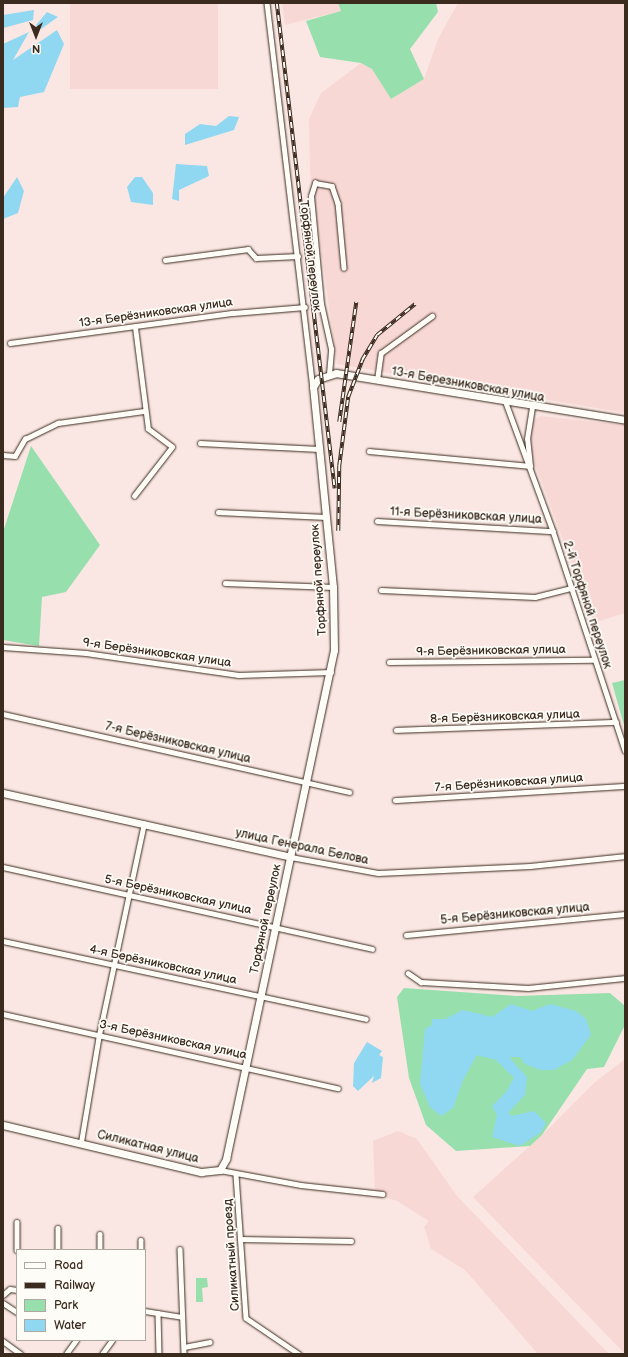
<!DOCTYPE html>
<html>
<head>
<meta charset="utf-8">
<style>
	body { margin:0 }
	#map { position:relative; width:628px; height:1357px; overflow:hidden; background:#fae7e3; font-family:"Balsamiq Sans",sans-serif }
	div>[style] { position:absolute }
	.built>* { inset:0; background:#f8d8d5; transform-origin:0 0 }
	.green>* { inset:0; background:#97dfad }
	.water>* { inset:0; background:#90d8f2 }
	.roads { filter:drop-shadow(0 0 1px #3b2a1e) drop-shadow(0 0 1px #3b2a1e) }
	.street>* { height:4.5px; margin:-2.25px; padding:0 2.25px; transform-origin:2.25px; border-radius:2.25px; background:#fdfcf7 }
	.secondary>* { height:7px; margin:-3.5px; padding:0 3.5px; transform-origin:3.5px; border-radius:3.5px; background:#fdfcf7 }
	.rail>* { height:3.5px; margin-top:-1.75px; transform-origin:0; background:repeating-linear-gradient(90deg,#fdfcf7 0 6px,#3b2a1e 0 12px); box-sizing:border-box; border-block:1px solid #3b2a1e }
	span { translate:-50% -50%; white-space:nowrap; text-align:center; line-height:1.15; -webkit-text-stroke:3.5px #fdfcf7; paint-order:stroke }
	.street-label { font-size:12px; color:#3b2a1e }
	.frame { position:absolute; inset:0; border:4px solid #3b2a1e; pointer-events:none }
	.legend { position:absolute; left:16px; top:1249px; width:130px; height:92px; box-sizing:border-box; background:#fdfcf7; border:1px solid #afa8a0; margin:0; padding:5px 7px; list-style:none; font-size:12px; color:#3b2a1e }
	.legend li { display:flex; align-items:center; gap:8px; height:20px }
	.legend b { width:20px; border:1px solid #afa8a0 }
	.north { position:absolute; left:16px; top:16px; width:40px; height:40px; -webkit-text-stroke:3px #fdfcf7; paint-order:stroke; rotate:180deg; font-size:11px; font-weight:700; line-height:16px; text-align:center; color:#3b2a1e }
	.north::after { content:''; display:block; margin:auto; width:14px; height:18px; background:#3b2a1e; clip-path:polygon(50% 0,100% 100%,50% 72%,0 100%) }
</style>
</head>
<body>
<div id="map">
	<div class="built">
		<i style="left:70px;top:3px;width:148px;height:86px"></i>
		<i style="clip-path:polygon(282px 3px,338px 3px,341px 11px,285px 25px)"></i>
		<i style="clip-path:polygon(458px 3px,625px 3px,625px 413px,337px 364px,310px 172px,309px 119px,321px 93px,361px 63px,372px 69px,391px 99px,424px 79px,438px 39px)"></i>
		<i style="clip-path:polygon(540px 416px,625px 425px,625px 613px,594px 623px,531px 454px,531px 423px)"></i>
		<i style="clip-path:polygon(625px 1059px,625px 1354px,473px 1197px,542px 1135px,594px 1083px)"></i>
		<i style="clip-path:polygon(398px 1131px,417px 1139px,457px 1196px,609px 1354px,538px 1354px,465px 1270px,431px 1249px,424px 1227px,429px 1221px,397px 1201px,375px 1194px,373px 1141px)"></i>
	</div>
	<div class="green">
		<i style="clip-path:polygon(338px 3px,436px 3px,438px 12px,410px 49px,424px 79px,391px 99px,372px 69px,361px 63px,320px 57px,306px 21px,341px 11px)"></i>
		<i style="clip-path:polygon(31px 446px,100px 545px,66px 592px,42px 597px,39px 646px,3px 640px,3px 532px)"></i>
		<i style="clip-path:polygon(625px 680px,625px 729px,612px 683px)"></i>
		<i style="clip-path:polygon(404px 988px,517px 996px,610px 993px,625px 1006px,625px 1025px,604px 1067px,587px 1069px,542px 1135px,530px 1146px,456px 1151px,426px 1125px,409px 1078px,397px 997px)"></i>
		<i style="clip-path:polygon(196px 1278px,207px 1278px,208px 1287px,202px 1288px,203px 1302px,196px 1302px)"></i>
	</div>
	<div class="water">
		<i style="clip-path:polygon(34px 10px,33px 20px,3px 28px,3px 15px)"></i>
		<i style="clip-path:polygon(47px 12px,58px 17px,41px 29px,36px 25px)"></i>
		<i style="clip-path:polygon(57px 30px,64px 44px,44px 92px,20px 97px,18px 107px,3px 108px,3px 44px,29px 32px,13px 60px)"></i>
		<i style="clip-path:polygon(229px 116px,239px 117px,234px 130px,185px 145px,185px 134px,200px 124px,216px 126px)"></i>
		<i style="clip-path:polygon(176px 164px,207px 166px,209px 176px,179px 190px,179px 201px,172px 199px)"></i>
		<i style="clip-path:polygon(17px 177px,24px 191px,18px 213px,3px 219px,3px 198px)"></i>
		<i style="clip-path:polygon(135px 177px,142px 177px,153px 193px,153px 205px,131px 202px,127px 187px)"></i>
		<i style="clip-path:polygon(511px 1004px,532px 1011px,550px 1004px,576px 1011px,586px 1019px,591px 1035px,572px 1060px,554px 1070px,540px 1070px,525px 1064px,520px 1057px,509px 1057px,527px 1077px,525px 1095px,508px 1113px,512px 1116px,534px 1111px,546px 1123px,541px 1132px,520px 1146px,492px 1137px,497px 1115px,492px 1106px,506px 1092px,514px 1078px,496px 1060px,477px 1055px,463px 1080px,453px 1108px,441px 1116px,430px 1107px,420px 1084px,425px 1029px,432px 1025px,432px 1019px,445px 1019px,463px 1010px,492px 1017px)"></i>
		<i style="clip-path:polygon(367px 1042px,382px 1051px,379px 1055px,383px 1057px,381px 1078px,372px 1083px,374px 1076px,358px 1091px,353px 1086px,354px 1063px)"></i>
	</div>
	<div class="roads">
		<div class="street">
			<i style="left:267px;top:3px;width:387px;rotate:83.2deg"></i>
			<i style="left:165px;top:260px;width:84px;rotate:-7.5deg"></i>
			<i style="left:248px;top:249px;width:12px;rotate:48deg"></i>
			<i style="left:256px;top:258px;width:42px;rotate:-2.7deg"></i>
			<i style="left:10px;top:343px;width:225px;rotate:-7.7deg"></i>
			<i style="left:233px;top:313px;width:72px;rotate:-4.8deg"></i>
			<i style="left:329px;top:374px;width:25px;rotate:-85deg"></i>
			<i style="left:331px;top:349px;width:46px;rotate:-102.5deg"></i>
			<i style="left:321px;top:304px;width:108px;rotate:-95.3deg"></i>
			<i style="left:311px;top:196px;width:14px;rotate:-73deg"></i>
			<i style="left:315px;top:183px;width:17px;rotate:10deg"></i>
			<i style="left:332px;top:186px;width:18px;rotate:71deg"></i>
			<i style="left:338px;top:203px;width:65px;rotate:84.7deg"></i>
			<i style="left:377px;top:380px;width:27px;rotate:-82deg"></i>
			<i style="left:381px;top:353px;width:63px;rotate:-36deg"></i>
			<i style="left:506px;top:403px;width:136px;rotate:69.8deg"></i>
			<i style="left:553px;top:531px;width:231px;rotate:71.8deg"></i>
			<i style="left:200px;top:443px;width:119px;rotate:2.9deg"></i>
			<i style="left:369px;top:451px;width:162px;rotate:5.3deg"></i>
			<i style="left:530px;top:466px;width:27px;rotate:-96deg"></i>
			<i style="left:527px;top:439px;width:31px;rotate:-81deg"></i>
			<i style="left:3px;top:455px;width:12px;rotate:5deg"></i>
			<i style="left:15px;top:456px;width:20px;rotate:-60deg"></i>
			<i style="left:25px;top:439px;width:37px;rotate:-26deg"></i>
			<i style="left:58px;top:423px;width:88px;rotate:-7.9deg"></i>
			<i style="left:134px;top:496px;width:62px;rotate:-52.2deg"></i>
			<i style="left:172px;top:447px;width:30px;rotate:-143deg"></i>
			<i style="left:148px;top:429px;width:103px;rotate:-97.3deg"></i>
			<i style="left:218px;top:512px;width:108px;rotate:2.7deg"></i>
			<i style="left:377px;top:521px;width:176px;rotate:3.3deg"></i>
			<i style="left:225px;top:583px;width:108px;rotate:2.1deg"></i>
			<i style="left:381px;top:590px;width:154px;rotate:2.6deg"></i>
			<i style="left:535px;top:597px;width:37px;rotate:-14deg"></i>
			<i style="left:3px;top:647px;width:83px;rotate:4.1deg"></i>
			<i style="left:86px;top:653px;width:154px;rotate:8.2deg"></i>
			<i style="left:238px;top:675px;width:93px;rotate:-1.8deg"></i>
			<i style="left:389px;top:662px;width:204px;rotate:-0.6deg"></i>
			<i style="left:3px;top:714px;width:355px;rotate:12.7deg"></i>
			<i style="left:396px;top:730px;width:220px;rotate:-2.1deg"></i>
			<i style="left:395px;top:800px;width:230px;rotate:-3.5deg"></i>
			<i style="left:291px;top:857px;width:88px;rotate:10.4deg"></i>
			<i style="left:378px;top:873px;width:152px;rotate:-2.6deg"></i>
			<i style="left:530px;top:866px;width:96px;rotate:-6deg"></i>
			<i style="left:3px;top:867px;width:378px;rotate:12.5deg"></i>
			<i style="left:406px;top:935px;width:220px;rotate:-5.5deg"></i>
			<i style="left:3px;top:941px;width:371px;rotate:12.1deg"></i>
			<i style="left:408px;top:973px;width:16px;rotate:35deg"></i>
			<i style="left:421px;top:982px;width:107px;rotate:3.2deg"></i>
			<i style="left:528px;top:988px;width:98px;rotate:-5.9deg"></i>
			<i style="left:3px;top:1014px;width:343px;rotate:12.5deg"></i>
			<i style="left:81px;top:1142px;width:109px;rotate:-80.5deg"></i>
			<i style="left:99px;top:1035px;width:216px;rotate:-78deg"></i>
			<i style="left:220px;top:1170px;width:82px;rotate:10.5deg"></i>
			<i style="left:301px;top:1185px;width:82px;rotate:6.3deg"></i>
			<i style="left:236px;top:1175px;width:143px;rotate:86deg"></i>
			<i style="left:246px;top:1318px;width:64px;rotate:34.2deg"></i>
			<i style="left:17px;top:1222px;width:28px;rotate:90deg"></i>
			<i style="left:58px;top:1228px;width:22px;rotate:90deg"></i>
			<i style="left:100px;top:1234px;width:16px;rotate:90deg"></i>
			<i style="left:240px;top:1239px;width:111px;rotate:1deg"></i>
			<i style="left:141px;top:1240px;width:10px;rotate:90deg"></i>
			<i style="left:180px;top:1249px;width:105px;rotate:87.8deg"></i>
			<i style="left:3px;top:1295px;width:9px;rotate:-41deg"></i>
			<i style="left:10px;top:1289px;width:7px;rotate:8deg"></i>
			<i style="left:3px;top:1303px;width:17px;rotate:33deg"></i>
			<i style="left:145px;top:1311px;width:37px;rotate:9deg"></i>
			<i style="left:158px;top:1313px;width:41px;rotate:88.6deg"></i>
			<i style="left:3px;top:1341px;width:22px;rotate:36deg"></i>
			<i style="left:184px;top:1347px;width:26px;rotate:-11deg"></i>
			<i style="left:66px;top:1354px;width:17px;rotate:-54deg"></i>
			<i style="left:102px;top:1354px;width:17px;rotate:-54deg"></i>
		</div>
		<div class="secondary">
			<i style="left:3px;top:793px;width:295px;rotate:12.5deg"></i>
			<i style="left:3px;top:1125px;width:204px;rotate:13.4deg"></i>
			<i style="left:201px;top:1172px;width:19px;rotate:-6deg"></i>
			<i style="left:220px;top:1170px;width:13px;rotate:-61deg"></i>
			<i style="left:226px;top:1159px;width:520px;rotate:-78.02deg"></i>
			<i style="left:334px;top:650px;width:63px;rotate:-90.9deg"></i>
			<i style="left:333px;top:587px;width:201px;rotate:-95.7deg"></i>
			<i style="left:313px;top:387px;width:9px;rotate:-58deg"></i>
			<i style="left:318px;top:379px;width:19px;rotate:-18deg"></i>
			<i style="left:336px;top:373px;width:293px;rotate:9.2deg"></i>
		</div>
	</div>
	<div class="rail">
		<i style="left:277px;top:3px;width:489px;rotate:83.2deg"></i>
		<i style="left:339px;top:422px;width:121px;rotate:-81.9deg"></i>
		<i style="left:338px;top:531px;width:65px;rotate:-89.1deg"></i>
		<i style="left:339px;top:466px;width:70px;rotate:-82.6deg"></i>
		<i style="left:348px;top:397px;width:40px;rotate:-69deg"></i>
		<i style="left:362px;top:360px;width:29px;rotate:-59deg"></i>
		<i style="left:377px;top:335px;width:49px;rotate:-39.2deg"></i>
	</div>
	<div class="street-label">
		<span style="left:310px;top:256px;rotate:83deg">Торфяной переулок</span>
		<span style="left:156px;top:313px;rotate:-8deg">13-я Берёзниковская улица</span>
		<span style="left:468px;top:385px;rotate:10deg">13-я Березниковская улица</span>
		<span style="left:466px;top:516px;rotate:3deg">11-я Берёзниковская улица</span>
		<span style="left:319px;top:580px;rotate:-94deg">Торфяной переулок</span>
		<span style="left:587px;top:605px;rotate:72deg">2-й Торфяной переулок</span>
		<span style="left:491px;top:651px;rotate:-1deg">9-я Берёзниковская улица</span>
		<span style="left:157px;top:653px;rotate:8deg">9-я Берёзниковская улица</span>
		<span style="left:505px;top:717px;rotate:-2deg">8-я Берёзниковская улица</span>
		<span style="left:178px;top:743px;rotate:13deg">7-я Берёзниковская улица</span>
		<span style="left:509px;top:783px;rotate:-4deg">7-я Берёзниковская улица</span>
		<span style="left:302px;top:847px;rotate:12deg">улица Генерала Белова</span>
		<span style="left:178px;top:895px;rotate:12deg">5-я Берёзниковская улица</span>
		<span style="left:515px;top:914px;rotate:-5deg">5-я Берёзниковская улица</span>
		<span style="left:266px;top:919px;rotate:-78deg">Торфяной переулок</span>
		<span style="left:163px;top:965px;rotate:12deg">4-я Берёзниковская улица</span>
		<span style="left:173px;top:1040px;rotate:12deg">3-я Берёзниковская улица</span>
		<span style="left:148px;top:1147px;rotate:14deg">Силикатная улица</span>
		<span style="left:232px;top:1255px;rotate:-94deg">Силикатный проезд</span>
	</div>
	<div class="frame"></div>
	<ul class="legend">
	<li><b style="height:5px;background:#fdfcf7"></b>Road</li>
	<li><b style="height:5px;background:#3b2a1e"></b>Railway</li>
	<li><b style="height:11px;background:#97dfad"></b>Park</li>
	<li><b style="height:11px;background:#90d8f2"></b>Water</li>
	</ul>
	<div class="north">N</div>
</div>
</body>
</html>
